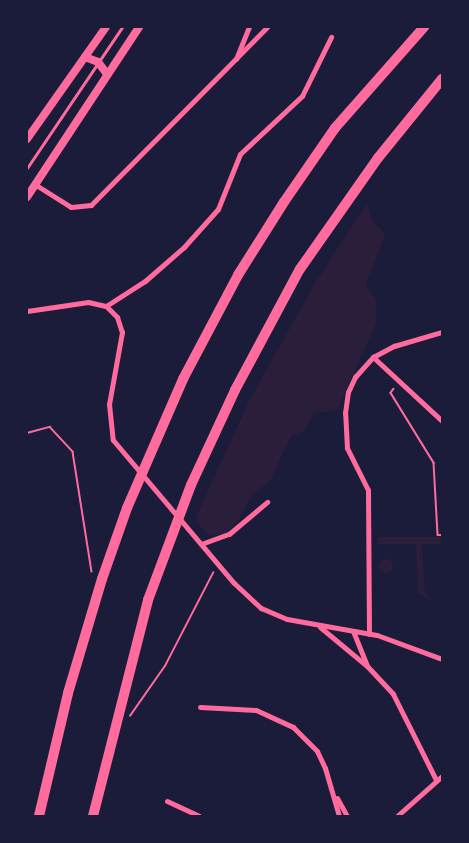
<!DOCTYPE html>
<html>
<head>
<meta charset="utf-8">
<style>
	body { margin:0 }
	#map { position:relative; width:469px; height:843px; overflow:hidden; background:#1b1b3a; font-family:Overpass,sans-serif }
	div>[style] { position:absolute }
	.green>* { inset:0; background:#2a1e3b }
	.round { border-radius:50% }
	.path>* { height:1.5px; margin:-0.75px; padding:0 0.75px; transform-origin:0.75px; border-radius:0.75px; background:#ff6b9d }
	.service>* { height:3px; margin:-1.5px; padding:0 1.5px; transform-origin:1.5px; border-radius:1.5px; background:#ff6b9d }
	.minor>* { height:5px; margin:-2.5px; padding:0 2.5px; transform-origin:2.5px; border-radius:2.5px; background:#ff6b9d }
	.primary>* { height:8px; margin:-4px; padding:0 4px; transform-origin:4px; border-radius:4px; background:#ff6b9d }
	.motorway>* { height:10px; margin:-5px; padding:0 5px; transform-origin:5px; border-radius:5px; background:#ff6b9d }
	span { translate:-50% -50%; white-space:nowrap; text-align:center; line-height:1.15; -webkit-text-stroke:4.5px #1b1b3a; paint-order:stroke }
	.frame { position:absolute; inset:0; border:28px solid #1b1b3a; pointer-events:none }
</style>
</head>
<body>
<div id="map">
	<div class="green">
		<i style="clip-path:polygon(367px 203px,372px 220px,385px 234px,366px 285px,376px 299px,376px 324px,337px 410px,314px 413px,304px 431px,291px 436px,270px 481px,252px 495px,238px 521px,225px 534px,209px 536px,196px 521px,197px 515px,249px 401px,315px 283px)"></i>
		<i style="clip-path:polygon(377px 537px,442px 537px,442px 544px,422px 544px,425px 591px,433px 602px,418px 593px,416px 544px,378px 544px)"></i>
		<i class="round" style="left:379px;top:559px;width:14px;height:14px"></i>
	</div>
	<div class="path">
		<i style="left:394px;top:389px;width:5px;rotate:127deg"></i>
		<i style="left:391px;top:393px;width:82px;rotate:58.4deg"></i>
		<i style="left:434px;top:463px;width:72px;rotate:86.8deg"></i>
		<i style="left:438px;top:535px;width:4px"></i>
		<i style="left:27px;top:433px;width:24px;rotate:-15deg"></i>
		<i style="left:50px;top:427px;width:34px;rotate:47deg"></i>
		<i style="left:73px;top:452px;width:121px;rotate:81deg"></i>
		<i style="left:130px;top:716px;width:61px;rotate:-55deg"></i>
		<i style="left:165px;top:666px;width:105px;rotate:-62.7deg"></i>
	</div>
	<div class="service">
		<i style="left:27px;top:168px;width:170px;rotate:-56deg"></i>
	</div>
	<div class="minor">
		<i style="left:236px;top:59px;width:35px;rotate:-68deg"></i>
		<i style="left:36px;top:185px;width:41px;rotate:32.2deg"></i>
		<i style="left:71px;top:207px;width:20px;rotate:-6deg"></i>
		<i style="left:91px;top:205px;width:250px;rotate:-45.3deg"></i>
		<i style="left:106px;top:306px;width:16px;rotate:45deg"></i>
		<i style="left:117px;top:317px;width:16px;rotate:72deg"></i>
		<i style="left:122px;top:332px;width:73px;rotate:100.2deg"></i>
		<i style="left:109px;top:404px;width:36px;rotate:84deg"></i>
		<i style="left:113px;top:440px;width:187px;rotate:49.8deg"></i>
		<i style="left:234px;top:583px;width:37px;rotate:43deg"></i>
		<i style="left:261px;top:608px;width:28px;rotate:23deg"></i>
		<i style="left:287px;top:619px;width:91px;rotate:10.1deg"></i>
		<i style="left:377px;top:635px;width:69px;rotate:20.3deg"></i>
		<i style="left:27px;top:311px;width:62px;rotate:-8.4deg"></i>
		<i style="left:88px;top:302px;width:18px;rotate:13deg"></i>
		<i style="left:106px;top:306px;width:46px;rotate:-32.7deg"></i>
		<i style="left:145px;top:281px;width:52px;rotate:-41.1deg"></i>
		<i style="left:184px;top:247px;width:51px;rotate:-48.2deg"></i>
		<i style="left:218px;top:209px;width:59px;rotate:-68.2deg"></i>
		<i style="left:240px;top:154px;width:85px;rotate:-43.1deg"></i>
		<i style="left:302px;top:96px;width:66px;rotate:-63.8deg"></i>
		<i style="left:373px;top:357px;width:94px;rotate:42.8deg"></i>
		<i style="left:201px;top:544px;width:30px;rotate:-20deg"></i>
		<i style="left:229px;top:534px;width:50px;rotate:-40.1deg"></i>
		<i style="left:320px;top:627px;width:62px;rotate:39.8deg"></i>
		<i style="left:368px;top:667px;width:37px;rotate:47deg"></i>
		<i style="left:393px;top:694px;width:96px;rotate:63.4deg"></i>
		<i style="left:353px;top:631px;width:38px;rotate:68deg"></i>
		<i style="left:369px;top:634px;width:144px;rotate:-90.4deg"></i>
		<i style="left:368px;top:490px;width:47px;rotate:-116.6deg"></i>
		<i style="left:347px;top:448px;width:35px;rotate:-93deg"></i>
		<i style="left:345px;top:413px;width:21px;rotate:-82deg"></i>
		<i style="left:348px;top:392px;width:17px;rotate:-65deg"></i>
		<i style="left:355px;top:377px;width:27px;rotate:-48deg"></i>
		<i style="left:373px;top:357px;width:24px;rotate:-28deg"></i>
		<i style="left:394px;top:346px;width:50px;rotate:-16.3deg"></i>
		<i style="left:200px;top:707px;width:56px;rotate:3.1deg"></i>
		<i style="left:256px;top:710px;width:41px;rotate:24.7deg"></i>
		<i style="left:293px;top:727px;width:34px;rotate:45deg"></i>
		<i style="left:317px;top:751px;width:19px;rotate:65deg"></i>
		<i style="left:325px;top:768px;width:50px;rotate:73.7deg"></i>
		<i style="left:337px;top:798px;width:21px;rotate:61deg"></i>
		<i style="left:167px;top:801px;width:35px;rotate:25deg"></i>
		<i style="left:397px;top:816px;width:60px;rotate:-41.6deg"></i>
	</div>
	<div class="primary">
		<i style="left:85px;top:57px;width:14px;rotate:21deg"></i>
		<i style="left:98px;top:62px;width:15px;rotate:53deg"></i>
		<i style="left:27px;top:139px;width:137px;rotate:-54.8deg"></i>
		<i style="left:27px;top:197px;width:204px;rotate:-56.6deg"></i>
	</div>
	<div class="motorway">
		<i style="left:39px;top:816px;width:126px;rotate:-76.7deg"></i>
		<i style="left:68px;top:693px;width:119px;rotate:-73.4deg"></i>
		<i style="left:102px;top:579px;width:75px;rotate:-70.6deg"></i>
		<i style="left:127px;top:508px;width:141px;rotate:-66.5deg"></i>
		<i style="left:183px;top:379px;width:118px;rotate:-62.1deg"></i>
		<i style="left:238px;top:275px;width:86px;rotate:-57.8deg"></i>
		<i style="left:284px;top:202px;width:90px;rotate:-55.4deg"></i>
		<i style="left:335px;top:128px;width:135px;rotate:-48.6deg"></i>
		<i style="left:93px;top:816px;width:223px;rotate:-75.7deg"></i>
		<i style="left:148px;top:600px;width:123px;rotate:-69.5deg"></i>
		<i style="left:191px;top:485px;width:105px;rotate:-65.1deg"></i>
		<i style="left:235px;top:390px;width:137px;rotate:-61.8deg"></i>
		<i style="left:300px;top:269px;width:136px;rotate:-54.9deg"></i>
		<i style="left:378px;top:158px;width:102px;rotate:-51deg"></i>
	</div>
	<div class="frame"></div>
</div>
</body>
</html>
